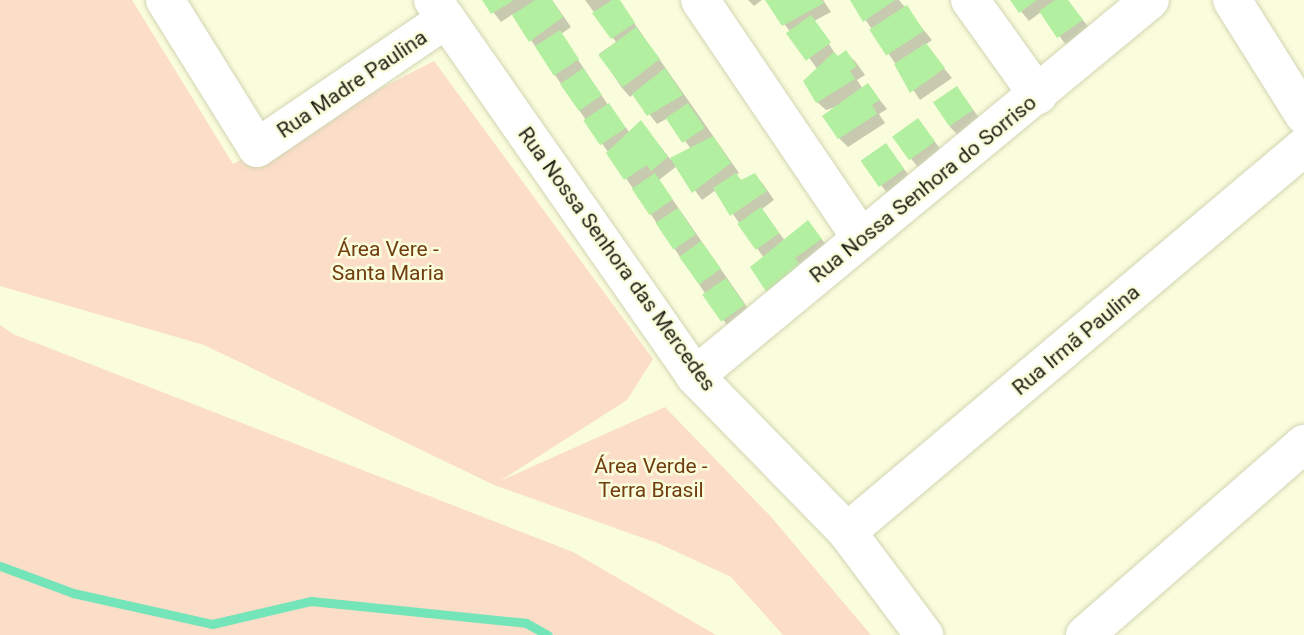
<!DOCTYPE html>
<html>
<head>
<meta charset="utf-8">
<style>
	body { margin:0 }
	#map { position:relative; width:1304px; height:635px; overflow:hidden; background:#fafddc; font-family:Roboto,sans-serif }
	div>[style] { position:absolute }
	.green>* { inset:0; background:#fbddc8 }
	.shadow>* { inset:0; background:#0003; transform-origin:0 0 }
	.stream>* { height:9px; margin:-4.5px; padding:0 4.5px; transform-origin:4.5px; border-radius:4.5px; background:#74e5b9 }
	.building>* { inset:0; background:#b2efa0; transform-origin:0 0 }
	.roads { filter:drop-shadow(0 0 2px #d2d5b4) drop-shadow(0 0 2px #d2d5b4) }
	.minor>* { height:38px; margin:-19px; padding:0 19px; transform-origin:19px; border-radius:19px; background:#fff }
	span { translate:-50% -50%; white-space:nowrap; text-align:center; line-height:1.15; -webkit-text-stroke:5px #fafddc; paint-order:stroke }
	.street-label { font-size:21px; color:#232418 }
	.park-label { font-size:21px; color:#703d0f }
</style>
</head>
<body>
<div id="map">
	<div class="green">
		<i style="clip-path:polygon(0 0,132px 0,233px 164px,434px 61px,653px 359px,627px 400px,500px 481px,665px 407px,772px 518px,871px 635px,783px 635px,731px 577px,660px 544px,494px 485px,204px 345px,0 286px)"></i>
		<i style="clip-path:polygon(0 325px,13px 334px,573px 552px,716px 635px,0 635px)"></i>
	</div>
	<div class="shadow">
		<i style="clip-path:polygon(484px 0,552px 0,571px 27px,561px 34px,608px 105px,630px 133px,641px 122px,671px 160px,691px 149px,668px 118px,657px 124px,634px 94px,630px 97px,622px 88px,599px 54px,616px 42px,585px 0,618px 0,739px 173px,736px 175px,743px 182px,755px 175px,763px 184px,774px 200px,762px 209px,785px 241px,808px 223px,829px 248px,803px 267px,764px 258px,716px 190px,702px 200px,677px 166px,659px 180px,752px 314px,729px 328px,513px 14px,501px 22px)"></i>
		<i style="clip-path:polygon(748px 0,762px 0,754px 6px)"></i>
		<i style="clip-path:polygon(767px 0,823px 0,831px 12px,814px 21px,838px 58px,846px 53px,855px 61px,865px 75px,857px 80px,863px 89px,868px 85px,887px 109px,879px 114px,885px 123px,848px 147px,839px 138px,839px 106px,826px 110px,817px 102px,818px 70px)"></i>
		<i style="clip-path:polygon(852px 0,899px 0,932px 40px,925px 45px,952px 78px,920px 100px)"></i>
		<i style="clip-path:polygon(1012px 0,1067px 0,1090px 29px,1067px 46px,1041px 12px,1029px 21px)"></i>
		<i style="clip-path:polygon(957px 88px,980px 119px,958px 135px,950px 127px)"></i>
		<i style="left:917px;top:120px;width:40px;height:29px;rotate:51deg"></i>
		<i style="left:886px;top:146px;width:42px;height:28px;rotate:52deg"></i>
	</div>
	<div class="stream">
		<i style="left:0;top:566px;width:78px;rotate:20.3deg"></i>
		<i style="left:73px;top:593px;width:142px;rotate:12.6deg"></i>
		<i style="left:212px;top:624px;width:102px;rotate:-13.1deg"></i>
		<i style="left:311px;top:601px;width:216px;rotate:5.8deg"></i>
		<i style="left:526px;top:623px;width:25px;rotate:29deg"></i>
	</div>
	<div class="building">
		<i style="clip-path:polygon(482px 0,514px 0,491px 14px)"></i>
		<i style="clip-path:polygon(535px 0,552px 0,563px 17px,529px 42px,512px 15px)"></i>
		<i style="clip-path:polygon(612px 0,620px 0,635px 23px,611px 39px,592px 13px)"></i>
		<i style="clip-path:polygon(765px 0,821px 0,824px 3px,782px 26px)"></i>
		<i style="clip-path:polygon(850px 0,895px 0,863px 22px)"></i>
		<i style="clip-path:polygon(1010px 0,1037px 0,1019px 13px)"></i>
		<i style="clip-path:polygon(1055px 0,1068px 0,1083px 20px,1057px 38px,1039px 11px)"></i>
		<i style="left:907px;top:5px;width:31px;height:45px;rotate:57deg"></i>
		<i style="left:811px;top:15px;width:34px;height:31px;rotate:54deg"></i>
		<i style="left:636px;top:27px;width:40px;height:47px;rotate:53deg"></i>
		<i style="left:560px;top:30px;width:35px;height:30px;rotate:57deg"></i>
		<i style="clip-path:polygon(926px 43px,945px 68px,910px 93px,894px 64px)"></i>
		<i style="clip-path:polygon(846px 50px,857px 66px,850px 71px,855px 79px,816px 103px,803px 81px,834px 52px,838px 56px)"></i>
		<i style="left:583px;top:68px;width:33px;height:28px;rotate:55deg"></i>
		<i style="clip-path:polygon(665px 68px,683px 95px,647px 116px,632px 94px)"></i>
		<i style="clip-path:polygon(868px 83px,880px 100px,872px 105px,877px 114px,838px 139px,822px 116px)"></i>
		<i style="left:957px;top:86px;width:29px;height:29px;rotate:56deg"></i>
		<i style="left:609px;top:103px;width:30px;height:31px;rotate:56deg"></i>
		<i style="left:688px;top:103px;width:30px;height:27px;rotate:56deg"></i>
		<i style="left:918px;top:118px;width:29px;height:32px;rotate:54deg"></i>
		<i style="clip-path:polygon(641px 120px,668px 157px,651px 171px,647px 165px,624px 180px,606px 153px)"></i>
		<i style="clip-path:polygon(713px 136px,731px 163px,692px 193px,670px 158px)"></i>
		<i style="left:886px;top:143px;width:32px;height:31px;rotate:55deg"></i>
		<i style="left:655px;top:173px;width:32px;height:28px;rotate:56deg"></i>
		<i style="clip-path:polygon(736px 173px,741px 180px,755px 173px,767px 191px,730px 216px,713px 188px)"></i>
		<i style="left:761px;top:207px;width:32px;height:29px;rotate:55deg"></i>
		<i style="left:678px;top:208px;width:32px;height:27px;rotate:56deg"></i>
		<i style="clip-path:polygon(808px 220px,822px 239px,795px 258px,804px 270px,767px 293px,750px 267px)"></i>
		<i style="left:701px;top:241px;width:34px;height:27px;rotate:54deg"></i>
		<i style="left:726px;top:278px;width:33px;height:29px;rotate:55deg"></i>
	</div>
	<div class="roads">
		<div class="minor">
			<i style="left:165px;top:0;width:174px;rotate:58.1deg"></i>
			<i style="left:257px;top:148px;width:229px;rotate:-34.3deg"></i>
			<i style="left:433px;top:0;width:458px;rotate:55.1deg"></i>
			<i style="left:695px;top:376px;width:218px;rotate:45.7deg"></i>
			<i style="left:847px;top:532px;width:129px;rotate:53.2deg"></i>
			<i style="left:700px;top:0;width:285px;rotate:55.9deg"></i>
			<i style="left:970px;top:0;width:117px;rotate:54.4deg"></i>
			<i style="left:1232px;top:0;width:136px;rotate:57.9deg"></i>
			<i style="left:695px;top:376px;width:590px;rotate:-39.57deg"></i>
			<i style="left:847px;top:532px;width:598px;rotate:-40.11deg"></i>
			<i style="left:1085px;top:635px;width:291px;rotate:-41.1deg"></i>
		</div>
	</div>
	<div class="street-label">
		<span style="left:352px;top:84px;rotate:-34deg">Rua Madre Paulina</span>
		<span style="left:923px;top:189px;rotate:-39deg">Rua Nossa Senhora do Sorriso</span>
		<span style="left:617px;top:259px;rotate:54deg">Rua Nossa Senhora das Mercedes</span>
		<span style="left:1076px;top:340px;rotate:-40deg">Rua Irmã Paulina</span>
	</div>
	<div class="park-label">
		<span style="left:388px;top:261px">Área Vere -<br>Santa Maria</span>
		<span style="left:651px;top:478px">Área Verde -<br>Terra Brasil</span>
	</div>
</div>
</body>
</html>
